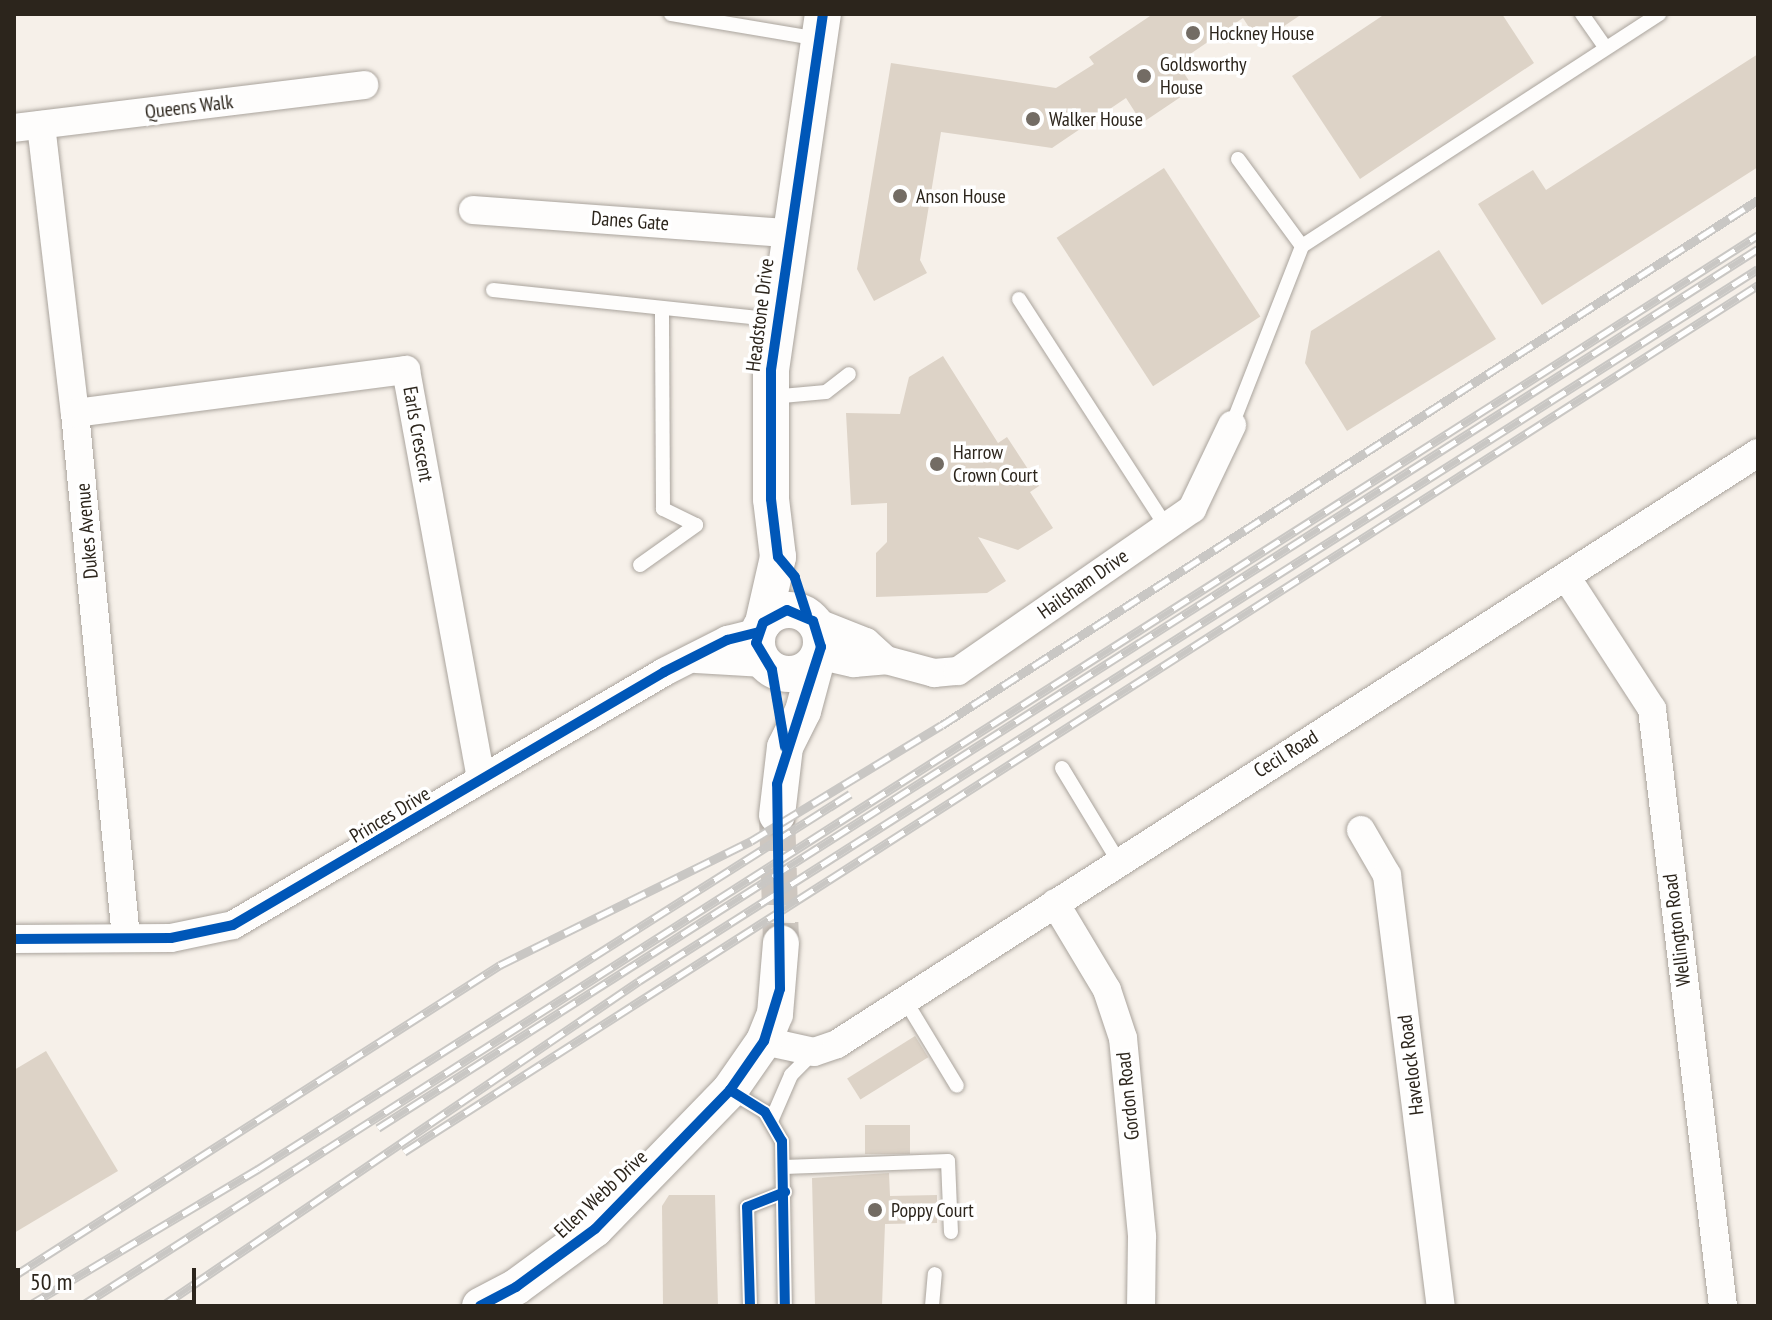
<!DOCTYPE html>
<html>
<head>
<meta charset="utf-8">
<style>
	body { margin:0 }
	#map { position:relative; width:1772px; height:1320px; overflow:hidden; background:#f6f0e9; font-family:"PT Sans Narrow",sans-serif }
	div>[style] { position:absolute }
	.building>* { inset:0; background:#ddd3c7; transform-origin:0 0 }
	.tertiary-tunnel>* { height:36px; margin-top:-18px; transform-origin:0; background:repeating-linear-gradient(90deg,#cec7c0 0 36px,transparent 0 54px) }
	.roads { filter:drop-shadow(0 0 2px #aaa49d) drop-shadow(0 0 2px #aaa49d) }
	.service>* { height:14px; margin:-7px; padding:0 7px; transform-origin:7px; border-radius:7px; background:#fefdfc }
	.minor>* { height:28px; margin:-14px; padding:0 14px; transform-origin:14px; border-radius:14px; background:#fefdfc }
	.tertiary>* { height:36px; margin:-18px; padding:0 18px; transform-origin:18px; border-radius:18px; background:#fefdfc }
	.tertiary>.ring { margin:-18px; padding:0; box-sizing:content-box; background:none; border:36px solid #fefdfc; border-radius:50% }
	.rail>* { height:9px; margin-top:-4.5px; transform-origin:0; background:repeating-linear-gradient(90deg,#fff 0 18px,#c9c7c4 0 36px); box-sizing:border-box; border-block:2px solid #c9c7c4 }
	.cycleway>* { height:10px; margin:-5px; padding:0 5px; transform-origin:5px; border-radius:5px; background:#0057b8 }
	.dots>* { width:22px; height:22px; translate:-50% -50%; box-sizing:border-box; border:4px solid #fff; border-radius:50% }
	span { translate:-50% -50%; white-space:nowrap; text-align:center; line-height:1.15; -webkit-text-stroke:7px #fff; paint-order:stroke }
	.poi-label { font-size:20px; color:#2c251c }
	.left { translate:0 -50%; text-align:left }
	.street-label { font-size:20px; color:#2c251c }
	.frame { position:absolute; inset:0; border:16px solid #2c251c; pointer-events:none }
	.scale { position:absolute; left:16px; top:1268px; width:180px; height:36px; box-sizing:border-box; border:4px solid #2c251c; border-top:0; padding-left:10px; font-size:24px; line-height:28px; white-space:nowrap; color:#2c251c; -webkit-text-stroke:6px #fff; paint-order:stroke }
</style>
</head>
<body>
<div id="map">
	<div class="building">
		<i style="clip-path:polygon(1153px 14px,1302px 14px,1259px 43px,1243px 18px,1177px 63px,1194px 88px,1142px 123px,1126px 98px,1052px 148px,941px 132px,920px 260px,927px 273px,874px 301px,857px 269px,891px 63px,1056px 88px,1094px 64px,1089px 57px)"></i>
		<i style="clip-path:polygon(1385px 14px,1502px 14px,1534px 63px,1360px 179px,1292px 76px)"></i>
		<i style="clip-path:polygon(1758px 54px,1758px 167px,1542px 305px,1478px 204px,1533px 170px,1546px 190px)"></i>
		<i style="left:1164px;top:168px;width:177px;height:128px;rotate:57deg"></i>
		<i style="clip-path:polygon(1439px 250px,1496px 339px,1347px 431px,1305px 363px,1311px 331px)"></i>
		<i style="clip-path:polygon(943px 356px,998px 443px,1007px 437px,1039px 486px,1030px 492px,1053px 528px,1018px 550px,978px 537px,1006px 581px,987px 593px,876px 597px,876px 553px,887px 542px,887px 503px,851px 505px,846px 413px,900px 414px,909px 377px)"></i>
		<i style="left:915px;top:1036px;width:25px;height:80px;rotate:58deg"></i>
		<i style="clip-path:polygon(46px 1051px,118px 1171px,14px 1233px,14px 1070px)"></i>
		<i style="left:865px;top:1125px;width:45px;height:29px"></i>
		<i style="clip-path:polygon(889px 1173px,890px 1196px,937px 1195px,937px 1223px,885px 1224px,882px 1306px,815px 1306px,812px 1178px)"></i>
		<i style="clip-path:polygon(669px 1195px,715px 1195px,718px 1306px,663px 1306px,662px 1206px)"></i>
	</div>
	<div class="tertiary-tunnel">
		<i style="left:777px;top:815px;width:128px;rotate:88.2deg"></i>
	</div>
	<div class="roads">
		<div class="service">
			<i style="left:671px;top:14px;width:150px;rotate:9.6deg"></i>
			<i style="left:1582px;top:14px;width:40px;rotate:55.1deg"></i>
			<i style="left:1238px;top:159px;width:108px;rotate:53.7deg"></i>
			<i style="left:493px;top:290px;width:286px;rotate:6deg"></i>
			<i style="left:1019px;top:299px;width:270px;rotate:57.1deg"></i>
			<i style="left:771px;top:397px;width:55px;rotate:-5.2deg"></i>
			<i style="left:826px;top:392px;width:29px;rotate:-38deg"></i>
			<i style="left:1232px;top:425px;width:192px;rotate:-68.6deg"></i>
			<i style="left:1302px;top:246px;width:426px;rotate:-33deg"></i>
			<i style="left:640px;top:565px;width:69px;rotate:-35.5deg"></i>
			<i style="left:696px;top:525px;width:37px;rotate:-154deg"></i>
			<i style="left:663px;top:509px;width:200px;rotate:-90.3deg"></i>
			<i style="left:1062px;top:768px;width:110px;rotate:58.8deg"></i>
			<i style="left:905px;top:1000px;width:100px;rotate:58.8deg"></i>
			<i style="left:730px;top:1091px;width:41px;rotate:31deg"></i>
			<i style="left:765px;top:1112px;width:34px;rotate:60deg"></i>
			<i style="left:782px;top:1141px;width:165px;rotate:89deg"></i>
			<i style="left:772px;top:1119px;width:48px;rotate:-66.6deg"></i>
			<i style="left:791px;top:1075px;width:33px;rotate:-45deg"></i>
			<i style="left:784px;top:1167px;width:164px;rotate:-2.1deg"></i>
			<i style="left:948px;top:1161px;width:71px;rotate:87.6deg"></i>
			<i style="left:750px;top:1306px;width:99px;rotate:-91.7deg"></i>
			<i style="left:747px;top:1207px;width:41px;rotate:-21.5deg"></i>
			<i style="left:932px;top:1306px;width:32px;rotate:-85deg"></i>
		</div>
		<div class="minor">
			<i style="left:41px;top:125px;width:290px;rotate:83.3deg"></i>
			<i style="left:75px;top:413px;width:527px;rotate:84.45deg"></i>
			<i style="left:14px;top:128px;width:353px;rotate:-7deg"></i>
			<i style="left:473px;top:210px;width:316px;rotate:4.2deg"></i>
			<i style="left:75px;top:413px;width:334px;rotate:-7.4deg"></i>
			<i style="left:406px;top:370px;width:416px;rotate:79.6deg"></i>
			<i style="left:1567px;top:578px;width:156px;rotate:57deg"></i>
			<i style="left:1652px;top:709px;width:601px;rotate:83.22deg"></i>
			<i style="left:813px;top:621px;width:57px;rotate:21.6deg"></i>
			<i style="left:866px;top:642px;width:27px;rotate:42deg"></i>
			<i style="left:818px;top:655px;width:37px;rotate:13deg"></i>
			<i style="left:854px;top:663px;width:32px;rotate:-5deg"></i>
			<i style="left:886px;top:660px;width:50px;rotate:15.2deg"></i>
			<i style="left:934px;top:673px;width:24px;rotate:-5deg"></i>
			<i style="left:958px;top:671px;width:285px;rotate:-34.7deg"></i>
			<i style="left:1192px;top:509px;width:93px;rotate:-64.5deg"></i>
			<i style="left:696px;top:659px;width:68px;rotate:3.4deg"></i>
			<i style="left:1361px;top:830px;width:52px;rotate:60deg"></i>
			<i style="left:1387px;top:875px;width:434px;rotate:82.9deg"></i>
			<i style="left:1055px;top:903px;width:101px;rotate:59.1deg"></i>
			<i style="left:1107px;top:990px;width:51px;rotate:71.6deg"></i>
			<i style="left:1123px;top:1038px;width:200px;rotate:84.5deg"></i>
			<i style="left:1142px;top:1237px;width:69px;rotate:90.8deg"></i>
			<i style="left:14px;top:939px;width:157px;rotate:-0.4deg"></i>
			<i style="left:171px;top:938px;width:63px;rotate:-11.8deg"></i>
			<i style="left:233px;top:925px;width:500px;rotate:-30.4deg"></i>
			<i style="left:664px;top:672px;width:71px;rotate:-26.9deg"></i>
			<i style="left:727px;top:640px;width:32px;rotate:-14deg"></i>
			<i style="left:764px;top:1041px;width:51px;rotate:12.4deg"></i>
			<i style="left:814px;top:1052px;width:24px;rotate:-19deg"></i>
			<i style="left:837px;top:1044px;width:1094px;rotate:-32.69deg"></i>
		</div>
		<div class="tertiary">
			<i class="ring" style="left:757px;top:610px;width:28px;height:28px"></i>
			<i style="left:763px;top:623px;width:68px;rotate:-77.2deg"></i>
			<i style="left:778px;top:557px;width:58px;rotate:-96.9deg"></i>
			<i style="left:771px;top:499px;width:129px;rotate:-90deg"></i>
			<i style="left:771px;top:370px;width:360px;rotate:-81.7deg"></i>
			<i style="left:777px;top:815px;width:68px;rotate:-83.3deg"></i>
			<i style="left:785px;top:747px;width:40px;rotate:-63.4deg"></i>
			<i style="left:803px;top:711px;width:54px;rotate:-74.9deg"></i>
			<i style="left:480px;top:1306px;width:41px;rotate:-27.8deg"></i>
			<i style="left:516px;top:1287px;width:98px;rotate:-36.3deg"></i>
			<i style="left:595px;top:1229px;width:194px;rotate:-45.8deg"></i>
			<i style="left:730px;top:1090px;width:60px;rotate:-55.2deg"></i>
			<i style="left:764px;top:1041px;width:29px;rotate:-68deg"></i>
			<i style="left:775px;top:1014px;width:71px;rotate:-85.2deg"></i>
		</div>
	</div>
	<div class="rail">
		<i style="left:378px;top:1128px;width:1636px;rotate:-32.5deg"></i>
		<i style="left:404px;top:1152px;width:1608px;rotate:-32.63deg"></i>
		<i style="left:14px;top:1276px;width:577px;rotate:-32.62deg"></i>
		<i style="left:500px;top:965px;width:280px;rotate:-26.3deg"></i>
		<i style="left:751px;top:841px;width:223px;rotate:-31.3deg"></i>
		<i style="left:942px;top:725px;width:970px;rotate:-32.76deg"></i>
		<i style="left:28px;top:1306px;width:268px;rotate:-30.8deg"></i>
		<i style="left:258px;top:1169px;width:701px;rotate:-32.35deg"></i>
		<i style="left:81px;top:1306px;width:1990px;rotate:-32.56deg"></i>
		<i style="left:162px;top:1306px;width:577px;rotate:-34.27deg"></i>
		<i style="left:639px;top:981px;width:1326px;rotate:-32.47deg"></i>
	</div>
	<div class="cycleway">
		<i style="left:807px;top:615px;width:40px;rotate:-108deg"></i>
		<i style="left:795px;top:577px;width:26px;rotate:-130deg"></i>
		<i style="left:778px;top:557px;width:58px;rotate:-96.9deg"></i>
		<i style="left:771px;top:499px;width:129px;rotate:-90deg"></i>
		<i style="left:771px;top:370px;width:360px;rotate:-81.7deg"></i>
		<i style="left:14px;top:939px;width:157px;rotate:-0.4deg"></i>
		<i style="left:171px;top:938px;width:63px;rotate:-11.8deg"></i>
		<i style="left:233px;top:925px;width:500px;rotate:-30.4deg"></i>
		<i style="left:664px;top:672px;width:71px;rotate:-26.9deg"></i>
		<i style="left:727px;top:640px;width:32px;rotate:-14deg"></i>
		<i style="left:730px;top:1090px;width:41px;rotate:32.2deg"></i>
		<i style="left:765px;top:1112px;width:34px;rotate:60deg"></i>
		<i style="left:782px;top:1141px;width:165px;rotate:89deg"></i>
		<i style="left:480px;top:1306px;width:41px;rotate:-27.8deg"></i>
		<i style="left:516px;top:1287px;width:98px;rotate:-36.3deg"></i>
		<i style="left:595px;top:1229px;width:194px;rotate:-45.8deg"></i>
		<i style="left:730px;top:1090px;width:60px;rotate:-55.2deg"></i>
		<i style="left:764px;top:1041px;width:54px;rotate:-72.9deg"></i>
		<i style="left:780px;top:989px;width:205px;rotate:-90.8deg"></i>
		<i style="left:777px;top:784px;width:144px;rotate:-72.2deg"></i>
		<i style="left:821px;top:647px;width:27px;rotate:-107deg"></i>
		<i style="left:813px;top:621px;width:28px;rotate:-157deg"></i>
		<i style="left:787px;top:610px;width:27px;rotate:152deg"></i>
		<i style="left:763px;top:623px;width:21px;rotate:109deg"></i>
		<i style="left:756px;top:643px;width:31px;rotate:59deg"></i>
		<i style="left:772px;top:670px;width:78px;rotate:80.4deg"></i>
		<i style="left:750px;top:1306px;width:99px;rotate:-91.7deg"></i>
		<i style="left:747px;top:1207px;width:41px;rotate:-21.5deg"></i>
	</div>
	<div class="dots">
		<i style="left:1193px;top:33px;background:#736c64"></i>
		<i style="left:1144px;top:76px;background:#736c64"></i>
		<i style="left:1033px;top:119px;background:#736c64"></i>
		<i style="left:900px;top:196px;background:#736c64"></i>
		<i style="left:937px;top:464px;background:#736c64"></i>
		<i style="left:875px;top:1210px;background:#736c64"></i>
	</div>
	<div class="poi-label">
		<span class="left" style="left:1209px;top:33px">Hockney House</span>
		<span class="left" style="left:1160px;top:76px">Goldsworthy<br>House</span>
		<span class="left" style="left:1049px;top:119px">Walker House</span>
		<span class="left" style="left:916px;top:196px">Anson House</span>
		<span class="left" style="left:953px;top:464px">Harrow<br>Crown Court</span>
		<span class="left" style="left:891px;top:1210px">Poppy Court</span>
	</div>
	<div class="street-label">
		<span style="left:189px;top:107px;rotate:-7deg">Queens Walk</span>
		<span style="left:630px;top:221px;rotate:4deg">Danes Gate</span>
		<span style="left:760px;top:315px;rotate:-83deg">Headstone Drive</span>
		<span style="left:418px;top:434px;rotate:80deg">Earls Crescent</span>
		<span style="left:87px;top:531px;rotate:-95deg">Dukes Avenue</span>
		<span style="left:1083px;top:584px;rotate:-35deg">Hailsham Drive</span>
		<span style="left:1286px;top:754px;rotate:-32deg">Cecil Road</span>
		<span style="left:390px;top:815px;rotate:-31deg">Princes Drive</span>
		<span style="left:1677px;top:930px;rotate:-97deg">Wellington Road</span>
		<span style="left:1411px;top:1065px;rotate:-97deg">Havelock Road</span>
		<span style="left:1128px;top:1096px;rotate:-96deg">Gordon Road</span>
		<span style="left:601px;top:1194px;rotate:-43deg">Ellen Webb Drive</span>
	</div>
	<div class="frame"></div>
	<div class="scale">50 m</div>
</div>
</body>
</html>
